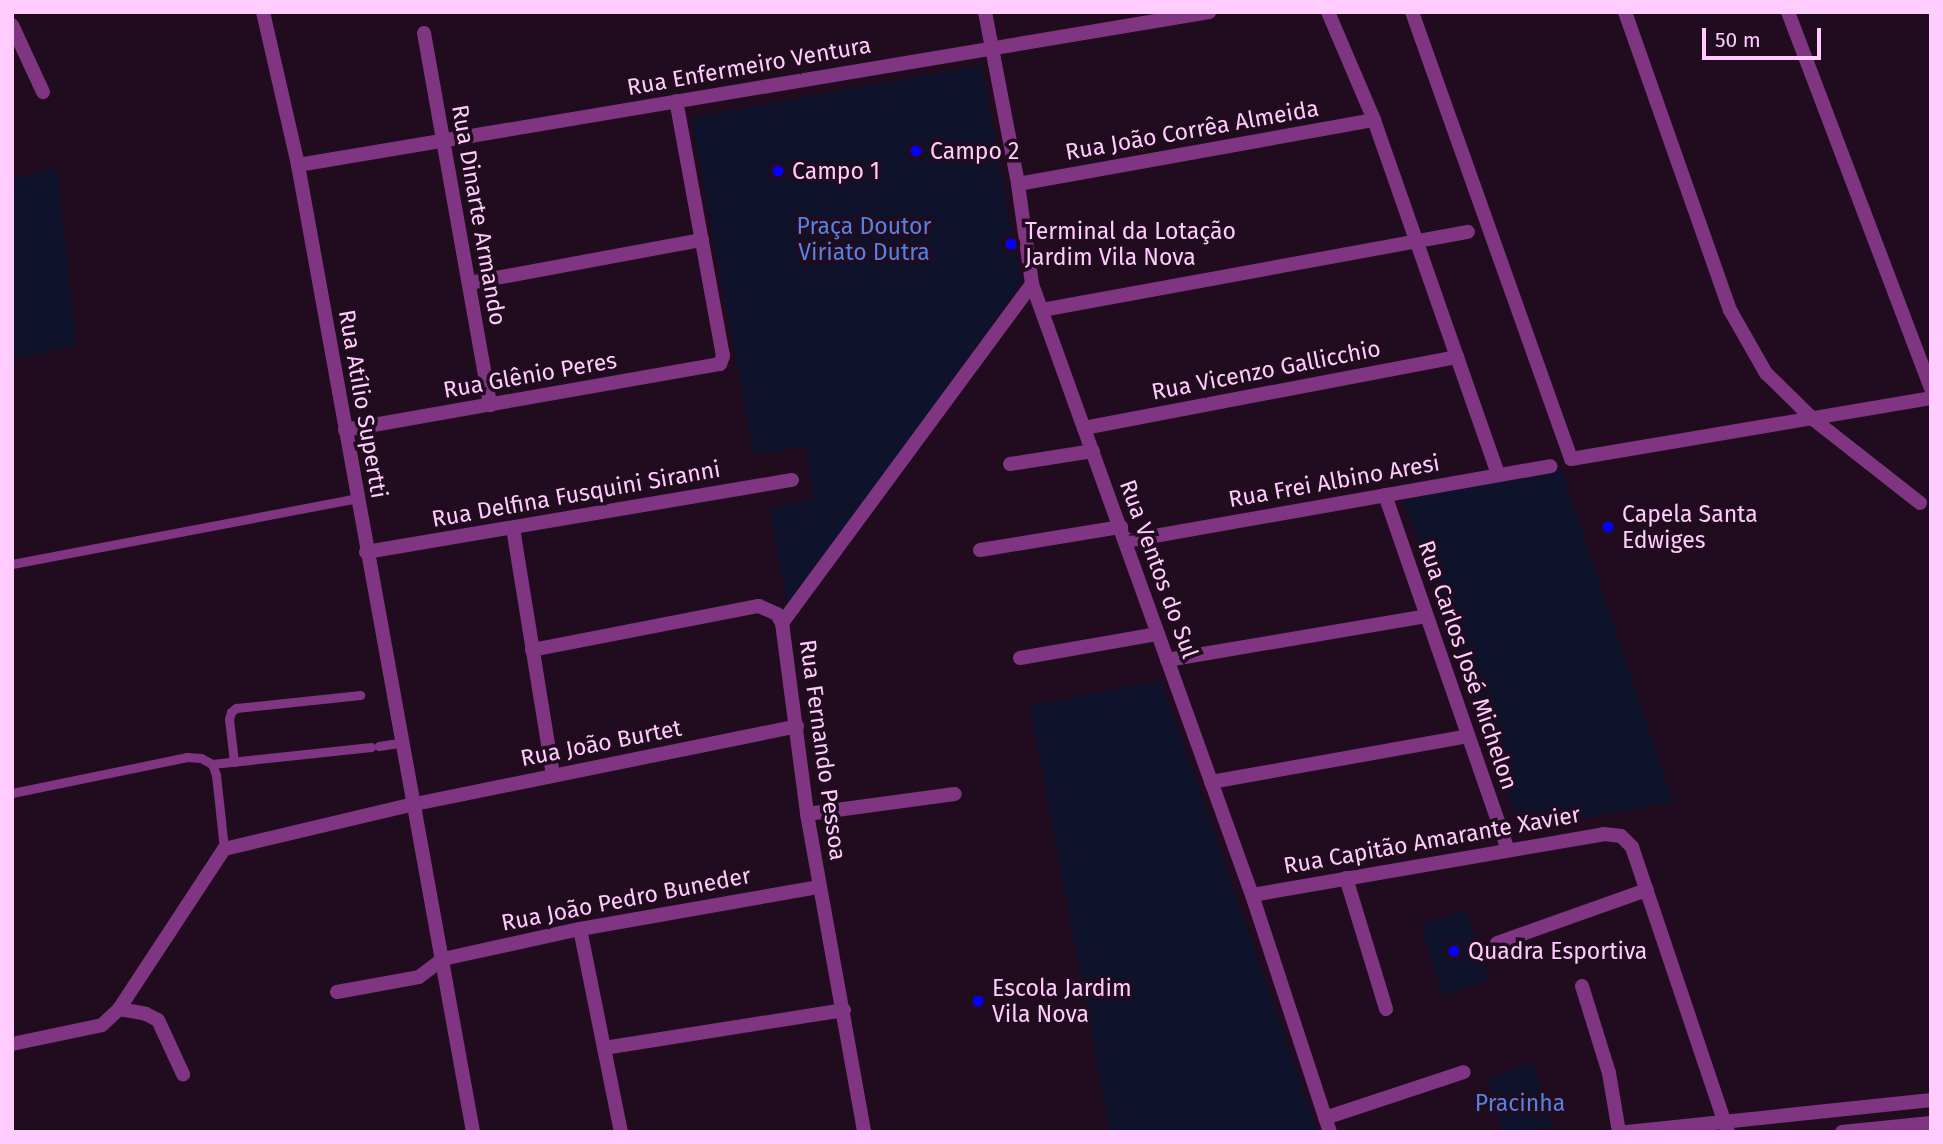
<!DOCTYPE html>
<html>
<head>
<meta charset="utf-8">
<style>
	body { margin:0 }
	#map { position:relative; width:1943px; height:1144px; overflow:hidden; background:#210c1f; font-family:"Fira Sans",sans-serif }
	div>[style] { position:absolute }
	.green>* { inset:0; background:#0f122b; transform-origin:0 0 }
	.service>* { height:9px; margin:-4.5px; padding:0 4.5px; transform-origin:4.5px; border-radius:4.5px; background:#7f3582 }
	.minor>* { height:14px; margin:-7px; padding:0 7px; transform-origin:7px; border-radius:7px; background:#7f3582 }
	.tertiary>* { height:14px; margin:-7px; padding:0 7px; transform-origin:7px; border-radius:7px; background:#7f3582 }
	.dots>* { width:19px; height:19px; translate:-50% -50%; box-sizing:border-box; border:4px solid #210c1f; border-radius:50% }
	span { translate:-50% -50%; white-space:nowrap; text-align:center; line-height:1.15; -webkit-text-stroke:7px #210c1f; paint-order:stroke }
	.street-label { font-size:23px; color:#ffccfd }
	.poi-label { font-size:23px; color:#ffccfd }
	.left { translate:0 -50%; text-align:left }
	.park-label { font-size:23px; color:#5483e3 }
	.frame { position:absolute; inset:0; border:14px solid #ffccfd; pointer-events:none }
	.scale { position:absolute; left:1702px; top:28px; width:119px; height:32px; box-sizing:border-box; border:4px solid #ffccfd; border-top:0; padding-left:9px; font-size:21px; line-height:24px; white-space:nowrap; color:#ffccfd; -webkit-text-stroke:5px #210c1f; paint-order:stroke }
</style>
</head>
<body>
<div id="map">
	<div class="green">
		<i style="clip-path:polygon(981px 65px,1022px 283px,788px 607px,769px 508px,815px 499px,805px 446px,754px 455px,691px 118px)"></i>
		<i style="clip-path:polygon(57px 166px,76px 345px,12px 360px,12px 180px)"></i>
		<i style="clip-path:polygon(1561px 468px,1673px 802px,1520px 829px,1403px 500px)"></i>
		<i style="clip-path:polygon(1161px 680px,1318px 1132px,1110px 1132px,1030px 706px)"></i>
		<i style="left:1466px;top:910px;width:74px;height:48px;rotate:72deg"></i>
		<i style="clip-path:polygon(1533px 1063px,1553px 1127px,1503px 1132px,1489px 1079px)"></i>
	</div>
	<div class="service">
		<i style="left:12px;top:564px;width:351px;rotate:-10.8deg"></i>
		<i style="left:379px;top:746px;width:24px;rotate:-9deg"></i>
		<i style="left:234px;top:762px;width:43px;rotate:-96.6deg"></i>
		<i style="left:229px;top:719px;width:7px;rotate:-74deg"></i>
		<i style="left:231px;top:712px;width:6px;rotate:-39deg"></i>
		<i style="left:236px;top:708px;width:125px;rotate:-6deg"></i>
		<i style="left:212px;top:764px;width:160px;rotate:-6.1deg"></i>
		<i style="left:12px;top:793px;width:179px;rotate:-11.6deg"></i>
		<i style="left:187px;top:757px;width:14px;rotate:4deg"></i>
		<i style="left:201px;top:758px;width:13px;rotate:29deg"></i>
		<i style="left:212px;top:764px;width:12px;rotate:70deg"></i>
		<i style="left:216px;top:775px;width:74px;rotate:83.8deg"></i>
	</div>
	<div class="minor">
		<i style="left:985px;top:12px;width:175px;rotate:79.1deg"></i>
		<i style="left:1018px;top:184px;width:101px;rotate:82deg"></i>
		<i style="left:1032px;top:284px;width:649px;rotate:70.2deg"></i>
		<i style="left:1252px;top:895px;width:250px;rotate:71.8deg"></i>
		<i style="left:1328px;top:12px;width:117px;rotate:66.9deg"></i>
		<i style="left:1374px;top:120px;width:376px;rotate:70.7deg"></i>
		<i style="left:1412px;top:12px;width:474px;rotate:70.4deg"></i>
		<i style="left:1571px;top:459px;width:365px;rotate:-9.6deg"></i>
		<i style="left:1625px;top:12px;width:316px;rotate:70.6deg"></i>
		<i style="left:1730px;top:310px;width:73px;rotate:60.3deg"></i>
		<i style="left:1766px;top:373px;width:66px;rotate:44.4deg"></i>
		<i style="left:1813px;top:419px;width:136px;rotate:38.1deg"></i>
		<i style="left:1788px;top:12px;width:402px;rotate:69.2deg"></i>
		<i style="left:12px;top:25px;width:74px;rotate:65.2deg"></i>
		<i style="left:424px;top:33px;width:378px;rotate:79.9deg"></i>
		<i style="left:298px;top:165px;width:924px;rotate:-9.53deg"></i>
		<i style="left:1018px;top:184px;width:362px;rotate:-10.2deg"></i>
		<i style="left:469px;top:283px;width:237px;rotate:-10.5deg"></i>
		<i style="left:1042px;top:310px;width:433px;rotate:-10.4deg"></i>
		<i style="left:1084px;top:428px;width:380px;rotate:-10.8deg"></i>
		<i style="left:345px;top:430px;width:381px;rotate:-10deg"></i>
		<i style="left:720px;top:364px;width:9px;rotate:-69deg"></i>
		<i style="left:723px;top:356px;width:259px;rotate:-100.4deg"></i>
		<i style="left:1010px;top:464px;width:84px;rotate:-8.9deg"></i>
		<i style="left:1385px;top:495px;width:376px;rotate:70.9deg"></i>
		<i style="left:513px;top:528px;width:251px;rotate:80.8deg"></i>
		<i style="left:1126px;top:541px;width:431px;rotate:-10deg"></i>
		<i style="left:980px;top:550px;width:143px;rotate:-9.3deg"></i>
		<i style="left:366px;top:552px;width:432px;rotate:-9.6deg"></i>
		<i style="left:782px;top:623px;width:421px;rotate:-53.6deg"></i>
		<i style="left:532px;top:650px;width:231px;rotate:-11deg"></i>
		<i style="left:759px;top:606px;width:20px;rotate:24deg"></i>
		<i style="left:777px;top:614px;width:10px;rotate:61deg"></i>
		<i style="left:782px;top:623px;width:193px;rotate:82.5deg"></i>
		<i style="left:807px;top:814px;width:323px;rotate:79.8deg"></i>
		<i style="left:1020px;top:658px;width:140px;rotate:-9.9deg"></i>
		<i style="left:1167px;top:660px;width:263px;rotate:-9.6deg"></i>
		<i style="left:1211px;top:782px;width:261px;rotate:-10.1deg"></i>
		<i style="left:415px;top:804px;width:390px;rotate:-11.5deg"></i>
		<i style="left:807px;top:814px;width:149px;rotate:-7.7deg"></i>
		<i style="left:1346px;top:878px;width:137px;rotate:73deg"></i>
		<i style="left:1252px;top:895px;width:357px;rotate:-9.8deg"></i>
		<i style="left:1604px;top:834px;width:17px;rotate:7deg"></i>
		<i style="left:1621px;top:836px;width:16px;rotate:45deg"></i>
		<i style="left:1632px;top:847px;width:301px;rotate:71.4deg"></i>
		<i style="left:580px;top:929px;width:207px;rotate:78.6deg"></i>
		<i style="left:1497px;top:943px;width:159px;rotate:-19.5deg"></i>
		<i style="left:1582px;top:986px;width:91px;rotate:72.8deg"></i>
		<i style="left:1609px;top:1073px;width:60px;rotate:80.4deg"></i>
		<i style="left:337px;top:992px;width:83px;rotate:-10.4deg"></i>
		<i style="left:419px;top:977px;width:30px;rotate:-37deg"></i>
		<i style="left:443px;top:959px;width:140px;rotate:-12.4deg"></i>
		<i style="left:580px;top:929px;width:243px;rotate:-10deg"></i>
		<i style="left:119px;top:1009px;width:27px;rotate:10deg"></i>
		<i style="left:146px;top:1014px;width:13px;rotate:27deg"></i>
		<i style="left:158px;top:1020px;width:60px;rotate:65.2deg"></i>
		<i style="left:604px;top:1048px;width:243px;rotate:-9deg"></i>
		<i style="left:1325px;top:1118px;width:146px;rotate:-18.3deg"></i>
	</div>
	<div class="tertiary">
		<i style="left:263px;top:12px;width:157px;rotate:77.1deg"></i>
		<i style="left:298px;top:165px;width:983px;rotate:79.74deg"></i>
		<i style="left:12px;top:1044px;width:92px;rotate:-11.9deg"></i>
		<i style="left:102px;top:1025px;width:23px;rotate:-43deg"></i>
		<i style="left:119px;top:1009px;width:191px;rotate:-56.7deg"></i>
		<i style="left:224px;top:849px;width:196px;rotate:-13.3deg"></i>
		<i style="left:1627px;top:1132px;width:306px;rotate:-6deg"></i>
		<i style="left:1842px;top:1132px;width:89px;rotate:-5.8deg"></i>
	</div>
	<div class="dots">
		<i style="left:916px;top:151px;background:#0500f7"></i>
		<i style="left:778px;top:171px;background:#0500f7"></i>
		<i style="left:1011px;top:244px;background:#0500f7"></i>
		<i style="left:1608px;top:527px;background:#0500f7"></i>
		<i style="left:1454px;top:951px;background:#0500f7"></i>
		<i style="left:978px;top:1001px;background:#0500f7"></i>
	</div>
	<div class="street-label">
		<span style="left:749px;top:66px;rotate:-10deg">Rua Enfermeiro Ventura</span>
		<span style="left:1192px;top:130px;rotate:-10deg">Rua João Corrêa Almeida</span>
		<span style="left:479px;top:215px;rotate:80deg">Rua Dinarte Armando</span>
		<span style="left:1266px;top:370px;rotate:-11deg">Rua Vicenzo Gallicchio</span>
		<span style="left:530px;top:375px;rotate:-10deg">Rua Glênio Peres</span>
		<span style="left:363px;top:404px;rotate:80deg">Rua Atílio Supertti</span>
		<span style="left:1334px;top:481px;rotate:-10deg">Rua Frei Albino Aresi</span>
		<span style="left:576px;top:494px;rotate:-10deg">Rua Delfina Fusquini Siranni</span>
		<span style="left:1159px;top:569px;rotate:70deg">Rua Ventos do Sul</span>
		<span style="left:1468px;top:665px;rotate:71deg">Rua Carlos José Michelon</span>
		<span style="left:601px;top:743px;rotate:-11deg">Rua João Burtet</span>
		<span style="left:823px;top:750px;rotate:82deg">Rua Fernando Pessoa</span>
		<span style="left:1432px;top:840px;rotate:-10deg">Rua Capitão Amarante Xavier</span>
		<span style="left:626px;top:899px;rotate:-11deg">Rua João Pedro Buneder</span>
	</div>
	<div class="poi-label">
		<span class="left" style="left:930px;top:151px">Campo 2</span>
		<span class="left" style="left:792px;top:171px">Campo 1</span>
		<span class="left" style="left:1025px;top:244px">Terminal da Lotação<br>Jardim Vila Nova</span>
		<span class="left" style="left:1622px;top:527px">Capela Santa<br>Edwiges</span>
		<span class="left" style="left:1468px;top:951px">Quadra Esportiva</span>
		<span class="left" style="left:992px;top:1001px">Escola Jardim<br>Vila Nova</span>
	</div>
	<div class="park-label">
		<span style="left:864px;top:239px">Praça Doutor<br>Viriato Dutra</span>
		<span style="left:1520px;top:1103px">Pracinha</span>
	</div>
	<div class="frame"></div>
	<div class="scale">50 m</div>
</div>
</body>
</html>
